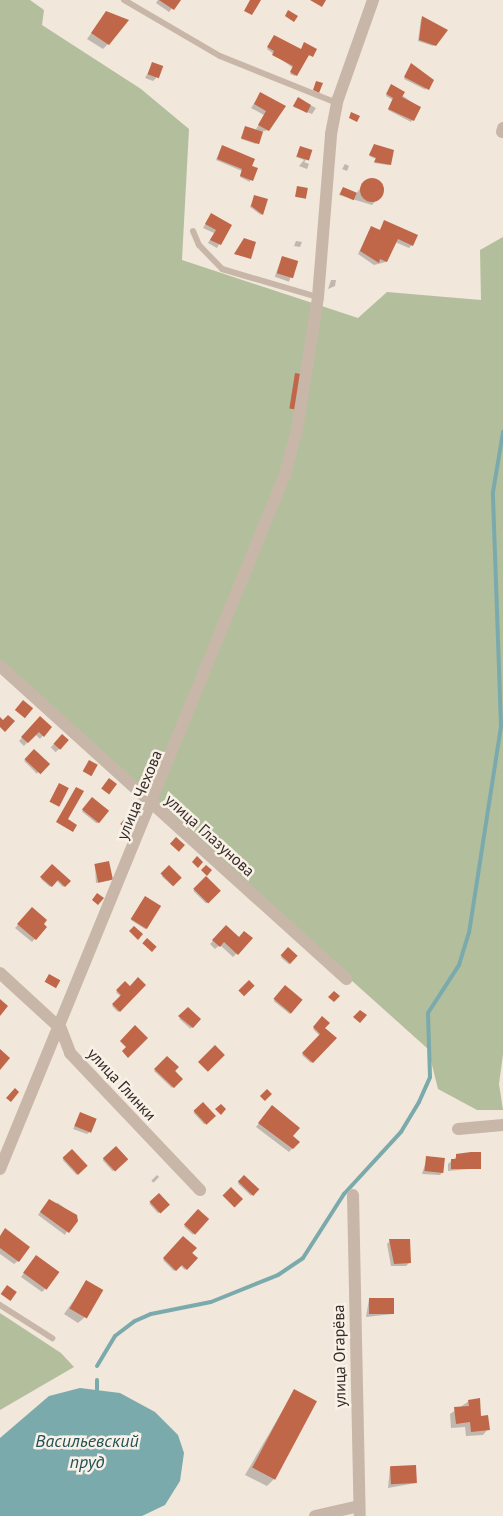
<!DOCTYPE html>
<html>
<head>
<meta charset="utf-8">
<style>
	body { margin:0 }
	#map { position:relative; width:503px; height:1516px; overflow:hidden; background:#f1e7db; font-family:"PT Sans",sans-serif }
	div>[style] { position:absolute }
	.green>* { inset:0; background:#b3bf9c }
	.water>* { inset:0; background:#7baaad }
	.shadow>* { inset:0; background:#0003; transform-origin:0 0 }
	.stream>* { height:4px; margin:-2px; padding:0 2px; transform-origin:2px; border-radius:2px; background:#7baaad }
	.building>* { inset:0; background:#c16749; transform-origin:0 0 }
	.round { border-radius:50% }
	.lane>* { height:6px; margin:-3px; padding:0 3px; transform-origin:3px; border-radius:3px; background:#c8b7a8 }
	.street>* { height:12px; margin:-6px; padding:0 6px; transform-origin:6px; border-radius:6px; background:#c8b7a8 }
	span { translate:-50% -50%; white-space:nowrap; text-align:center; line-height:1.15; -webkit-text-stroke:5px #f9f1e7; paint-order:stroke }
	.street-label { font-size:16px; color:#352c28 }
	.water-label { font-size:18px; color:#1f5155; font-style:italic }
</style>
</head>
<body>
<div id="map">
	<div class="green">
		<i style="clip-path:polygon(0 0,30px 0,44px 10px,42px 25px,141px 89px,189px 129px,182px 260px,358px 318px,387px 292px,481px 300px,480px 250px,503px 237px,503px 1054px,499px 1084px,503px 1110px,477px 1110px,438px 1089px,428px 1049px,0 665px)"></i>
		<i style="clip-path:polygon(0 1313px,61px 1353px,74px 1367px,0 1410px)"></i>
	</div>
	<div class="water">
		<i style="clip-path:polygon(80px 1388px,120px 1393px,155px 1412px,178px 1435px,184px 1453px,180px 1481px,165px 1505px,142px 1516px,0 1516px,0 1438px,49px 1396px)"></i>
	</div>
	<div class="shadow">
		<i style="clip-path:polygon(158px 0,179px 0,169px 12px,156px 3px)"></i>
		<i style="clip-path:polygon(106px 13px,108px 44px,103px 49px,87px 39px)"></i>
		<i style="clip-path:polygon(421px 19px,445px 30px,433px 46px,418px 41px)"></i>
		<i style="clip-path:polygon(273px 38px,312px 56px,307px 55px,295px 76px,290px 74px,293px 68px,267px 49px)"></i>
		<i style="clip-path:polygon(153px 64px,156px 78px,153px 81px,145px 78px)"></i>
		<i style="clip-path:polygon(411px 65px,420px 70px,426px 90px,404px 79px)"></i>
		<i style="clip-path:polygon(390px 87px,419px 107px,411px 122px,388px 110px,393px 100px,386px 96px)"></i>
		<i style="clip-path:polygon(260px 94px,284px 107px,268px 130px,261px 132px,256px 144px,241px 139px,245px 129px,255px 131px,264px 115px,251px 108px)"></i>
		<i style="clip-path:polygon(298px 99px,316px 108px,312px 114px,293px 107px)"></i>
		<i style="clip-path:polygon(373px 147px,390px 164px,388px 165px,374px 163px,376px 159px,369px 156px)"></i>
		<i style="clip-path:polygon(221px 148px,250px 167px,250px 182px,240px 177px,242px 171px,216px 160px)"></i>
		<i style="clip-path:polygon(299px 149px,307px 159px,304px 162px,309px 164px,307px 169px,299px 166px,304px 160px,296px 157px)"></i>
		<i style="clip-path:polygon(345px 164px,349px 166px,347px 171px,342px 169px)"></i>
		<i style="clip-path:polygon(367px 179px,383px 186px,383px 193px,372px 205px,339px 195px,342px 189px,356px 194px)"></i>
		<i style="clip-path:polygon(254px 197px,262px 214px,261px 215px,250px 207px)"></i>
		<i style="clip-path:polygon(208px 219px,230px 225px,217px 248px,208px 243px,214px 233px,203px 228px)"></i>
		<i style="clip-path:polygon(385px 222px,412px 245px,409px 248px,395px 242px,386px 262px,374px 265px,358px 254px,369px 231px,372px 227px,379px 231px)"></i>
		<i style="clip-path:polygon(296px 241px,302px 242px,300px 247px,294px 246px)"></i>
		<i style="left:282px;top:257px;width:15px;height:21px;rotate:20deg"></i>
		<i style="clip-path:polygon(331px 280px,336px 280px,335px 286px,328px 289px)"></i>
		<i style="clip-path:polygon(40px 718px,50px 727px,40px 739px,35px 734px,24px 746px,19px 741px)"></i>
		<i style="left:62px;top:736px;width:7px;height:16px;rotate:45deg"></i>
		<i style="left:34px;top:751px;width:18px;height:14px;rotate:45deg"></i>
		<i style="left:92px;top:799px;width:19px;height:16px;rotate:39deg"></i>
		<i style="clip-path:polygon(52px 866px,68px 881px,63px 887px,56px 880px,50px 887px,41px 879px)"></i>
		<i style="clip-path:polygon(95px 866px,111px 880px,96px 883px)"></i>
		<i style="left:169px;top:868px;width:15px;height:11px;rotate:42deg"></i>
		<i style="left:206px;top:878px;width:18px;height:18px;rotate:45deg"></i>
		<i style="clip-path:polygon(144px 899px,147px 928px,145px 929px,131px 920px)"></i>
		<i style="clip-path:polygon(32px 909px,45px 927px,32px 942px,15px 928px)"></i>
		<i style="clip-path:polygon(226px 927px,239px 938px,251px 939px,233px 957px,220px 945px,215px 949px,210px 944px)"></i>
		<i style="left:288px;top:949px;width:11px;height:11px;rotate:41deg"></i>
		<i style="clip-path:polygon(125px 983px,130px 988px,144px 985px,118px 1012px,112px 1006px,121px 997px,116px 992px)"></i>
		<i style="left:285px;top:987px;width:21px;height:18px;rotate:39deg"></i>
		<i style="left:188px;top:1009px;width:15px;height:13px;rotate:42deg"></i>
		<i style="clip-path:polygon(323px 1018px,323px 1028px,335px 1038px,311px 1063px,302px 1055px,320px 1036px,313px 1029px)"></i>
		<i style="clip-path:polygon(167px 1058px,181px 1079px,172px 1088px,154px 1071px)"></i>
		<i style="left:203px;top:1104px;width:16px;height:13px;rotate:47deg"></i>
		<i style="clip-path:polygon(269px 1110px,298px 1142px,289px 1152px,256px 1127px)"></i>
		<i style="clip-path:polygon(81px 1114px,91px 1131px,87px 1134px,73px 1129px)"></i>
		<i style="left:116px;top:1148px;width:15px;height:18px;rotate:48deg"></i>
		<i style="left:72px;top:1151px;width:21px;height:13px;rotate:47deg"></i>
		<i style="clip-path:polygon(457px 1156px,480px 1168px,448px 1171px,448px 1164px)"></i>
		<i style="clip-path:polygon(427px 1158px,443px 1172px,440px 1175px,422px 1174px)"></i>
		<i style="left:157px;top:1175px;width:3px;height:8px;rotate:45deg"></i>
		<i style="left:244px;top:1177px;width:18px;height:9px;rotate:43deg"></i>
		<i style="left:159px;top:1195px;width:13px;height:13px;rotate:48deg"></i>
		<i style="clip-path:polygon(58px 1203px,75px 1216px,65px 1235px,38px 1215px,46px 1204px)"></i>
		<i style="left:198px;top:1211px;width:12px;height:21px;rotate:42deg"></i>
		<i style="clip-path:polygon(0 1237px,18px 1261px,14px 1264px,0 1254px)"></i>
		<i style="clip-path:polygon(183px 1238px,196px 1258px,185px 1270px,180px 1265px,174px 1271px,163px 1260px)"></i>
		<i style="clip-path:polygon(390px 1241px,409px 1263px,406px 1266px,391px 1266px,387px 1244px)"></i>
		<i style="clip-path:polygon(33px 1260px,45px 1289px,42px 1292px,21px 1277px)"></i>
		<i style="clip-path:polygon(87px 1282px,84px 1318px,78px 1323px,64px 1314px)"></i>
		<i style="clip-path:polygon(369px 1299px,393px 1314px,366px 1317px)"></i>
		<i style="clip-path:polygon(294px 1391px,274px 1479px,267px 1486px,245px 1475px)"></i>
		<i style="clip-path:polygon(469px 1401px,488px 1429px,483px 1435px,466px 1436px,465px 1427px,451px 1428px,450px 1414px)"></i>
		<i style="clip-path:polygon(390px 1468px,416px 1483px,388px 1488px)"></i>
	</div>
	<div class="stream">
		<i style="left:97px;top:1366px;width:35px;rotate:-59deg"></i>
		<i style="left:115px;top:1336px;width:25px;rotate:-37deg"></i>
		<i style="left:135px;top:1321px;width:17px;rotate:-24deg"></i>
		<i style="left:151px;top:1314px;width:61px;rotate:-11.3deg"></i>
		<i style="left:211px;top:1302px;width:72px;rotate:-21.9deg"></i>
		<i style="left:278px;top:1275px;width:30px;rotate:-34deg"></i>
		<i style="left:303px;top:1258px;width:76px;rotate:-57.4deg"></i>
		<i style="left:344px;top:1194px;width:84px;rotate:-47.4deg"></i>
		<i style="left:401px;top:1132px;width:35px;rotate:-59deg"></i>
		<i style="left:419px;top:1102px;width:27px;rotate:-66deg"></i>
		<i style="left:430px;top:1077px;width:64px;rotate:-91.8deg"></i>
		<i style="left:428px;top:1013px;width:57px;rotate:-57.1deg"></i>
		<i style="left:459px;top:965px;width:34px;rotate:-73deg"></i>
		<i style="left:469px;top:933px;width:209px;rotate:-81.2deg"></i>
		<i style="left:501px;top:726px;width:234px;rotate:-92deg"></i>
		<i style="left:493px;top:492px;width:61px;rotate:-80.5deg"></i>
		<i style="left:97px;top:1390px;width:10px;rotate:-90deg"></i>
	</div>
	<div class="building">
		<i style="clip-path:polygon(159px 0,181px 0,174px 10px)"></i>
		<i style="clip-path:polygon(250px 0,261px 0,252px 15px,244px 11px)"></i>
		<i style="clip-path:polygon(310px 0,326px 0,322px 7px)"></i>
		<i style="clip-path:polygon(288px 10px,298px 16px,294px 22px,285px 16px)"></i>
		<i style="clip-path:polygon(106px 11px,129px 20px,109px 45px,91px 33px)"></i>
		<i style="clip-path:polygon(422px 16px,448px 30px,436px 46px,419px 40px)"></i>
		<i style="clip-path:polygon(274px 35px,301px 49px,304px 42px,317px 49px,313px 57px,309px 55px,297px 76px,290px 72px,293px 66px,272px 55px,274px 51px,267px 47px)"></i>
		<i style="left:152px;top:62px;width:12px;height:13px;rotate:20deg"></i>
		<i style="clip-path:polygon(411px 63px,434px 80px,429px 90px,404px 77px)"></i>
		<i style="clip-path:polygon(316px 81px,323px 83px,319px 93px,313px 90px)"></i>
		<i style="clip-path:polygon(391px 84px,405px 92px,402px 97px,421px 107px,414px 121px,388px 109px,393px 98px,386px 94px)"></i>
		<i style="clip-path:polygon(260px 92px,286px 106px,269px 131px,258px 125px,266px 111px,254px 104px)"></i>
		<i style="clip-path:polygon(298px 97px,311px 105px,307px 113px,293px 106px)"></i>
		<i style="clip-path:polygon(351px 112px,360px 116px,357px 122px,349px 118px)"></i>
		<i style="left:245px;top:126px;width:19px;height:13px;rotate:18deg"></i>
		<i style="clip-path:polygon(374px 144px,394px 150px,391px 165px,374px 162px,376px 158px,369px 155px)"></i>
		<i style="clip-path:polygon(222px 145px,255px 159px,252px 166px,258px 168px,253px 181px,240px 176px,242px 169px,217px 159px)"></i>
		<i style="left:300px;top:146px;width:13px;height:11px;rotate:18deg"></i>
		<i class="round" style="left:360px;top:178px;width:24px;height:24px"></i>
		<i style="left:297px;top:186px;width:11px;height:11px;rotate:10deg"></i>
		<i style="left:343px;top:187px;width:15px;height:8px;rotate:23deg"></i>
		<i style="clip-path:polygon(254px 195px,268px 199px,263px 215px,251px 206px)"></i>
		<i style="clip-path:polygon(211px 213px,232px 225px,221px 245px,210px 240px,216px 230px,205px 224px)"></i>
		<i style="clip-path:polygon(384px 220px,418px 235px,413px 246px,398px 239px,387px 262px,380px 259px,379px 263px,360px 251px,371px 226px,380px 230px)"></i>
		<i style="clip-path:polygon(244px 238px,256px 242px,251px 259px,234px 254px)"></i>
		<i style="left:282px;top:256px;width:17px;height:18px;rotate:17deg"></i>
		<i style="left:295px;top:373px;width:6px;height:36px;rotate:9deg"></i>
		<i style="left:23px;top:700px;width:13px;height:13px;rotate:39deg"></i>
		<i style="clip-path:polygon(8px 715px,15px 721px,5px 732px,0 727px,0 717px,3px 720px)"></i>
		<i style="clip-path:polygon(40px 716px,52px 727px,44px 737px,39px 732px,28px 743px,21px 737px)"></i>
		<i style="left:62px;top:734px;width:9px;height:13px;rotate:41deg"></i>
		<i style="left:34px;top:749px;width:22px;height:14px;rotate:43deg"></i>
		<i style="left:89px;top:760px;width:10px;height:13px;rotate:29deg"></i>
		<i style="left:109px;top:778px;width:10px;height:13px;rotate:37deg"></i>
		<i style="left:59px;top:783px;width:11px;height:21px;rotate:27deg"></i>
		<i style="clip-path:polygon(76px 787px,84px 791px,68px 819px,77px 825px,73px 832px,56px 822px)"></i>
		<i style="left:92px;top:797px;width:22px;height:16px;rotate:39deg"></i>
		<i style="left:126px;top:817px;width:8px;height:9px;rotate:40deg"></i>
		<i style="left:176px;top:837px;width:12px;height:9px;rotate:42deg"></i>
		<i style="clip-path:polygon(197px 856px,203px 862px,198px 868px,192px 862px)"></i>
		<i style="left:109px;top:861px;width:19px;height:15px;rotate:78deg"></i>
		<i style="clip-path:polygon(52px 864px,71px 881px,65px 887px,58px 880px,52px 887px,40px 877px)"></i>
		<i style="left:169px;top:865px;width:18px;height:12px;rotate:45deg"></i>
		<i style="clip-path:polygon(206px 865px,212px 870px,207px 876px,201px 870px)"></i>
		<i style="left:206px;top:876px;width:21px;height:18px;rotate:45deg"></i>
		<i style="clip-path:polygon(97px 893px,104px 898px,98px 905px,92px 900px)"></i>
		<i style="left:145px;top:896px;width:19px;height:27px;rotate:32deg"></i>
		<i style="clip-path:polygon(32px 907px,47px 920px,44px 924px,47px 927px,36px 940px,17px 924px)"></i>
		<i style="clip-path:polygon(226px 925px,239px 937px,244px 931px,253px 938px,238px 955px,224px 942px,220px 947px,212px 940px)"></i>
		<i style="clip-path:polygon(134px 926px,143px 934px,138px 940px,129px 931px)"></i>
		<i style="left:147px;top:938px;width:13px;height:7px;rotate:42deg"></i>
		<i style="left:288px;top:947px;width:13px;height:11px;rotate:42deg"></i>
		<i style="left:49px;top:974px;width:13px;height:9px;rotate:29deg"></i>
		<i style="clip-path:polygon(138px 977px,146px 985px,120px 1012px,112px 1004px,121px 995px,116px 990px,125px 981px,130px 986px)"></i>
		<i style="left:249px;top:980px;width:8px;height:15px;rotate:45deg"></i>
		<i style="left:285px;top:985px;width:23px;height:18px;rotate:40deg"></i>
		<i style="clip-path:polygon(334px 991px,340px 996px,334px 1002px,328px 997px)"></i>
		<i style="clip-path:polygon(0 999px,8px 1006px,0 1016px)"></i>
		<i style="clip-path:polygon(188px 1007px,201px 1019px,193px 1028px,178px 1016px)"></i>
		<i style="clip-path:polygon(360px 1010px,367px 1015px,360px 1023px,353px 1017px)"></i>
		<i style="clip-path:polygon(322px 1016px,330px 1023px,325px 1028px,337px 1038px,313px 1063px,302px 1053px,320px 1034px,313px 1027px)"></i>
		<i style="clip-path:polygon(135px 1025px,148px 1038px,128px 1058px,122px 1051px,126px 1047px,120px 1041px)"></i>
		<i style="left:215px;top:1045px;width:14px;height:24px;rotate:45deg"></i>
		<i style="clip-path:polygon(0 1049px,10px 1058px,0 1070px)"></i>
		<i style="clip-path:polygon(167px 1056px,179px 1067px,175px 1071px,183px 1079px,174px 1088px,154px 1069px)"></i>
		<i style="clip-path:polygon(15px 1088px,19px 1092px,11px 1102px,6px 1098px)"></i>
		<i style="left:267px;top:1089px;width:7px;height:10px;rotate:45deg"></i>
		<i style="left:203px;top:1102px;width:19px;height:13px;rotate:47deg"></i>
		<i style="clip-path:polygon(221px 1104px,226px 1109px,221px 1115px,215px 1109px)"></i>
		<i style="clip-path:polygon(272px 1105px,300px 1128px,293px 1136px,300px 1142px,293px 1149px,258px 1123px)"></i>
		<i style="left:80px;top:1112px;width:18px;height:15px;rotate:22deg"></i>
		<i style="left:116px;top:1146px;width:18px;height:18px;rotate:47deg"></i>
		<i style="left:72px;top:1149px;width:23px;height:13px;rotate:47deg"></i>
		<i style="clip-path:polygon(471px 1152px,481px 1152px,481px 1169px,451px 1169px,451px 1159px,456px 1159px,456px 1154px)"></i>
		<i style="left:426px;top:1156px;width:19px;height:15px;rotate:6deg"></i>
		<i style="left:244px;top:1175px;width:21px;height:9px;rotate:43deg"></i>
		<i style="left:231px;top:1187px;width:17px;height:12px;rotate:45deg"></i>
		<i style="left:159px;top:1193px;width:16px;height:13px;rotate:47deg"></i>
		<i style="clip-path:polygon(49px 1199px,77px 1215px,78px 1221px,69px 1233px,40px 1212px)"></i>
		<i style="left:198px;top:1209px;width:15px;height:21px;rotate:42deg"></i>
		<i style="clip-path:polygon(5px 1228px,30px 1247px,19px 1262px,0 1248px,0 1236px)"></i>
		<i style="clip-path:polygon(183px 1236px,197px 1248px,192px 1253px,198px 1258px,187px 1270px,182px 1265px,176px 1271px,163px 1258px)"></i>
		<i style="clip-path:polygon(389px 1239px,410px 1239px,411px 1263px,394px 1264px)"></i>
		<i style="left:36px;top:1255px;width:29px;height:22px;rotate:36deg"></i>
		<i style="left:86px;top:1280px;width:20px;height:33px;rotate:30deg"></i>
		<i style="left:7px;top:1285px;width:12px;height:11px;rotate:35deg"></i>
		<i style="left:369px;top:1298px;width:25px;height:16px"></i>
		<i style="left:294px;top:1389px;width:26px;height:89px;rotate:28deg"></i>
		<i style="clip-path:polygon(480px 1398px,481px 1416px,488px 1415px,490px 1430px,471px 1432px,470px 1422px,456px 1424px,454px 1407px,469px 1406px,468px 1400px)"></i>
		<i style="left:416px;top:1465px;width:18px;height:26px;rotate:87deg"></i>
	</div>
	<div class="lane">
		<i style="left:124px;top:0;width:111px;rotate:30.3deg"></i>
		<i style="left:220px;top:56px;width:126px;rotate:21.9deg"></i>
		<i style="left:193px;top:231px;width:15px;rotate:67deg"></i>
		<i style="left:199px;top:245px;width:33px;rotate:46deg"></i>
		<i style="left:222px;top:269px;width:99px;rotate:16.4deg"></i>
		<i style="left:0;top:1305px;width:62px;rotate:32.4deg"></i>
	</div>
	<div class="street">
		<i style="left:502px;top:132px;width:4px;rotate:-76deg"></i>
		<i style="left:0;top:666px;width:467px;rotate:42.1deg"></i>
		<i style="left:0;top:973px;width:83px;rotate:42.6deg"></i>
		<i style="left:61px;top:1029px;width:26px;rotate:69deg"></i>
		<i style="left:70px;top:1053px;width:189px;rotate:46.5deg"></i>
		<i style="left:458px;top:1129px;width:45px;rotate:-5.1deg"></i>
		<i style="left:0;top:1169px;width:748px;rotate:-67.69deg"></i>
		<i style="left:284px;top:477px;width:49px;rotate:-74.5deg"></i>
		<i style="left:297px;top:430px;width:135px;rotate:-81deg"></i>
		<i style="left:318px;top:297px;width:164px;rotate:-85.4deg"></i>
		<i style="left:331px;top:134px;width:36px;rotate:-79deg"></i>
		<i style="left:338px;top:99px;width:105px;rotate:-70.5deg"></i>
		<i style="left:353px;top:1195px;width:321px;rotate:88.8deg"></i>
		<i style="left:315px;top:1516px;width:45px;rotate:-12.8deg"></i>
	</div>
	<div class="street-label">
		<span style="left:139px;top:795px;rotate:-68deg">улица Чехова</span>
		<span style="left:210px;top:835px;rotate:42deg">улица Глазунова</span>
		<span style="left:122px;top:1084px;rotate:47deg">улица Глинки</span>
		<span style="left:339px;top:1356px;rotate:-91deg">улица Огарёва</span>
	</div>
	<div class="water-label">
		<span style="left:87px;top:1452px">Васильевский<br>пруд</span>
	</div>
</div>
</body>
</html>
